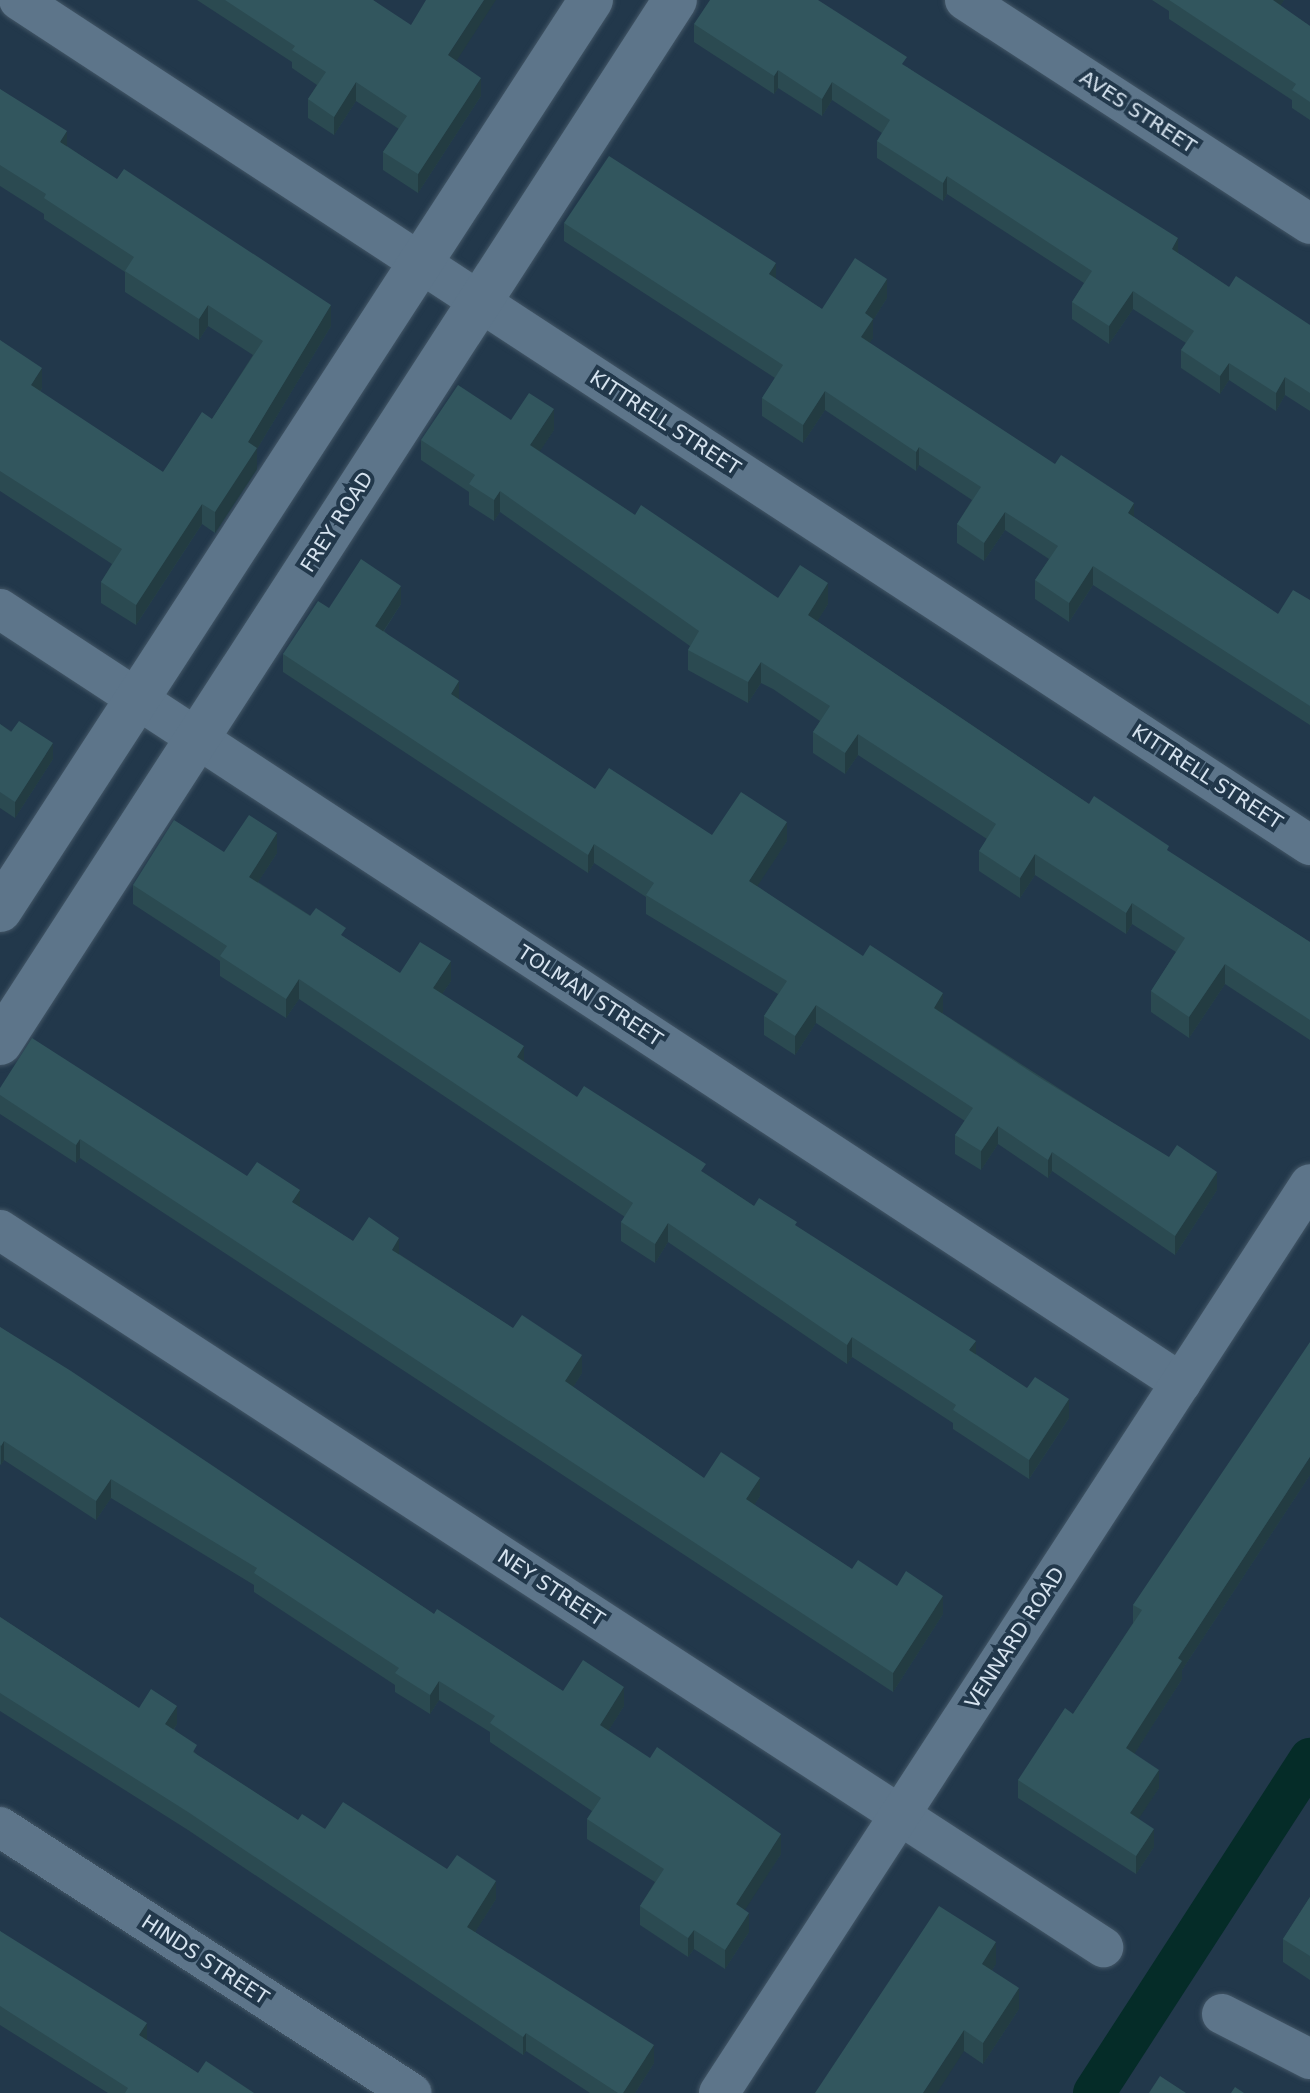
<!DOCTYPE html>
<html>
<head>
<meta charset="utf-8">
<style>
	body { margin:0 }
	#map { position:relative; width:1310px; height:2093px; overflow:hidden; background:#22384b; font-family:"DejaVu Sans",sans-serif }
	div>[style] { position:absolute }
	.canal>* { height:42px; margin:-21px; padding:0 21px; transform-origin:21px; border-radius:21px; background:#052c28 }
	.roads { filter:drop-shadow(0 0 2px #435666) drop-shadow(0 0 2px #435666) }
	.street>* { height:40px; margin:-20px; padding:0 20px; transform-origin:20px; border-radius:20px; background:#5d758a }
	.secondary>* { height:44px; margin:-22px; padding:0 22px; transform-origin:22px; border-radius:22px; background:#5d758a }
	.wall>* { inset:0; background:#2b4a51 }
	.shaded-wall>* { inset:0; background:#233c42 }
	.building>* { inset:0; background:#32565e }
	span { translate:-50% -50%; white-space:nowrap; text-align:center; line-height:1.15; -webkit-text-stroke:8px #22384b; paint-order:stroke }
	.street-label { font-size:20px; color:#d6e3ef }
</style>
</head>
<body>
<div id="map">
	<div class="canal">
		<i style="left:1094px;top:2093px;width:398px;rotate:-57.1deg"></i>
	</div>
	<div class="roads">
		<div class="street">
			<i style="left:19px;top:0;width:1543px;rotate:33.21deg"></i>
			<i style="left:965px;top:0;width:411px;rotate:33deg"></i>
			<i style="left:0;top:609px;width:1412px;rotate:33.24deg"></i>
			<i style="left:0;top:1230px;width:1316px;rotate:33.03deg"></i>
			<i style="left:0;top:1827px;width:490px;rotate:32.9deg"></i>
			<i style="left:1222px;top:2014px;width:99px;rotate:27.1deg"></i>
			<i style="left:719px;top:2093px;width:1084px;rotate:-56.97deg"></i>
		</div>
		<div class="secondary">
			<i style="left:0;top:910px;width:1085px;rotate:-57deg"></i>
			<i style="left:0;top:1043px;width:1242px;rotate:-57.09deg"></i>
		</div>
	</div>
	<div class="wall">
		<i style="clip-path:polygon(197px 0,373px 0,456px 61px,481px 96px,418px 193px,383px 170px,383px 152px,399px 129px,356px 101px,334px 135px,308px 118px,308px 99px,317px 85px,292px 68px,292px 62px)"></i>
		<i style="clip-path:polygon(1152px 0,1284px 0,1280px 6px,1310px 26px,1310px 120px,1292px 108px,1292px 100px,1169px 19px,1169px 11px)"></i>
		<i style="clip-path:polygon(694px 24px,907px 67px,1178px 253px,1229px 287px,1310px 325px,1310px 411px,1285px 395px,1276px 411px,1229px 380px,1220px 394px,1181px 368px,1181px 350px,1186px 343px,1133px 309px,1109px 344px,1072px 319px,1072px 302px,1084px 283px,947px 194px,943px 201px,877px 158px,877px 141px,882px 133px,832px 100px,822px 116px,778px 88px,774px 94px,694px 42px)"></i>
		<i style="clip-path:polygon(0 89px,67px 146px,331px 326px,257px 449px,257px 469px,215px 533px,202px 524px,136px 625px,101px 603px,101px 582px,112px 564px,0 491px,0 340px,42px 388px,40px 392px,163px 472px,212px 419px,253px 355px,208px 326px,199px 340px,125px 292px,125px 272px,44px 219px,44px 214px,0 186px)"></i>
		<i style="clip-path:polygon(564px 223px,776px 279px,822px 309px,887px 298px,873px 320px,873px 338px,869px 343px,1134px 517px,1278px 614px,1310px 600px,1310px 725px,1093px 585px,1069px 622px,1035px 599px,1035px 580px,1049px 559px,1005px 530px,984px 561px,957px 543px,957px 524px,972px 500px,919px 465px,916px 471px,825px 410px,803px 443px,762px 416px,762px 398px,775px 378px,564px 241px)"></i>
		<i style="clip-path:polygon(511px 420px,554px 430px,539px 452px,635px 515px,778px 598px,828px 604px,817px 621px,1089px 804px,1169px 852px,1310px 942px,1310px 1040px,1225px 984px,1189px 1038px,1151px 1012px,1151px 991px,1176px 952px,1132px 924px,1126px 934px,1035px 875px,1020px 898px,979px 871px,979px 851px,987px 839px,858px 755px,845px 774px,813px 753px,813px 732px,820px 721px,773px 689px,761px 683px,748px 703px,688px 670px,688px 650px,690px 646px,500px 512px,494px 521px,469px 505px,469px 492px,421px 460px,421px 440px)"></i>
		<i style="clip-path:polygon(401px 604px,384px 631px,459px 700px,595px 789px,712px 835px,787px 841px,757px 886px,943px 1012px,942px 1013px,1217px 1190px,1175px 1255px,1052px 1171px,1048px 1178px,998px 1144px,981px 1170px,955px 1154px,955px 1135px,965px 1121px,816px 1023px,795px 1055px,764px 1035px,764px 1016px,778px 994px,646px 914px,646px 897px,594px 863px,588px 873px,283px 672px,283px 654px,329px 608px)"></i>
		<i style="clip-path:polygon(0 724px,53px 759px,15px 818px,0 808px)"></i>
		<i style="clip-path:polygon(224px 852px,277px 853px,258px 882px,400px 973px,451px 981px,442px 994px,524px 1062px,577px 1097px,706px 1174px,754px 1206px,797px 1227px,976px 1354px,1069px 1418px,1029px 1479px,953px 1429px,953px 1423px,852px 1357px,847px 1364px,668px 1242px,655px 1263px,621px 1241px,621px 1222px,625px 1217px,299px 999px,286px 1018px,220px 976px,220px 961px,133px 904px,133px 885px)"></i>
		<i style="clip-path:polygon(0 1088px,247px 1176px,300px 1207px,353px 1241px,399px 1254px,582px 1373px,573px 1387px,704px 1478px,760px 1496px,754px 1505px,852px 1569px,897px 1586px,943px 1614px,893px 1692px,80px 1158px,76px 1163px,0 1114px)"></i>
		<i style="clip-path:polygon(0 1327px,434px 1614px,563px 1691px,624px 1706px,608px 1731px,781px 1854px,744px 1910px,749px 1932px,725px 1969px,694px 1949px,688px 1957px,640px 1925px,640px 1906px,655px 1882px,587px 1839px,587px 1819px,592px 1811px,490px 1742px,490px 1732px,439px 1700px,430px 1714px,395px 1692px,395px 1685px,254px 1592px,254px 1585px,111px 1498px,96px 1520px,4px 1460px,1px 1465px,0 1464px)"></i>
		<i style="clip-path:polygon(1310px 1475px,1182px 1670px,1182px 1679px,1134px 1754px,1159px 1788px,1138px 1819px,1154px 1847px,1136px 1874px,1018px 1798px,1018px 1780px,1073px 1714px,1133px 1623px,1133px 1605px)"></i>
		<i style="clip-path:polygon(0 1617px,139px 1708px,177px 1724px,174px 1729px,197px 1755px,298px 1820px,447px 1869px,496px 1899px,475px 1932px,654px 2063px,635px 2093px,590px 2093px,526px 2051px,523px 2055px,188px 1830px,0 1711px)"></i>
		<i style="clip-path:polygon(1310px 1897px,1310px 1980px,1283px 1962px,1283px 1939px)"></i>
		<i style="clip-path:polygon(0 1931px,147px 2040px,198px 2073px,254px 2093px,108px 2093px,0 2025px)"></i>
		<i style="clip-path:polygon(996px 1964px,992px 1970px,1019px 2009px,983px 2064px,964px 2051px,815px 2093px)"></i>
	</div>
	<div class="shaded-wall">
		<i style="clip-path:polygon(484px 0,496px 0,448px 74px,448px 55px)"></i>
		<i style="clip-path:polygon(1273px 0,1284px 0,1272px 19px)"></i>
		<i style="clip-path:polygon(778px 70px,778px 88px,774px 94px,774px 76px)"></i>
		<i style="clip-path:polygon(481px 78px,481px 96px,418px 193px,418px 174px)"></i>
		<i style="clip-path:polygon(356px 82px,356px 101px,334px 135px,334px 117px)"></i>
		<i style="clip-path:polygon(832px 82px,832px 100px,822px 116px,822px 99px)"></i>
		<i style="clip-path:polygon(67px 131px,67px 152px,60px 142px)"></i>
		<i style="clip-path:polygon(947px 176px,947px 194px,943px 201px,943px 183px)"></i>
		<i style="clip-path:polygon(1178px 238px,1178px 256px,1172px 249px)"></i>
		<i style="clip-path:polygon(776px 263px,776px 282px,769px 274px)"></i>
		<i style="clip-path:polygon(887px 279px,887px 298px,873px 320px,873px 338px,861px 356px,861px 337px,865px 313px)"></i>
		<i style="clip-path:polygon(1133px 291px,1133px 309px,1109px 344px,1109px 326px)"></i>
		<i style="clip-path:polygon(208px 305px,208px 326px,199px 340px,199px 319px)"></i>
		<i style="clip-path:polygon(331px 305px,331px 326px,257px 449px,257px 469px,215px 533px,215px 512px,248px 442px)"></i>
		<i style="clip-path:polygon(1229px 363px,1229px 380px,1220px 394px,1220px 376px)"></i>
		<i style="clip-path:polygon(42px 368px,42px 388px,31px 406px,31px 385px)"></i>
		<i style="clip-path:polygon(1285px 377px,1285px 395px,1276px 411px,1276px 393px)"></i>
		<i style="clip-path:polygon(825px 391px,825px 410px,803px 443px,803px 425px)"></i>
		<i style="clip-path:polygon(554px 409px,554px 430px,530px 466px,530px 445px)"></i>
		<i style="clip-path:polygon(919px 447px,919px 465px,916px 471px,916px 452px)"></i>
		<i style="clip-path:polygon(500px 491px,500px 512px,494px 521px,494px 500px)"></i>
		<i style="clip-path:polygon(1134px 503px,1134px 522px,1128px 513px)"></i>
		<i style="clip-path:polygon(202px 504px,202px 524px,136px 625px,136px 605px)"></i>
		<i style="clip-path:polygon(1005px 512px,1005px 530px,984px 561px,984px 543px)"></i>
		<i style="clip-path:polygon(1093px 566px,1093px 585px,1069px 622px,1069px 603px)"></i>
		<i style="clip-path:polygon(828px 583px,828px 604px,808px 636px,808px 615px)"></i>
		<i style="clip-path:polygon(401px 586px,401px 604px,375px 644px,375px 626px)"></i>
		<i style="clip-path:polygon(761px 662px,761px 683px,748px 703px,748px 682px)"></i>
		<i style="clip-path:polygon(459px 681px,459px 700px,451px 694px)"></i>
		<i style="clip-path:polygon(858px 734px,858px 755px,845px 774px,845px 753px)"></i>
		<i style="clip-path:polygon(53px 743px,53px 759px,15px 818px,15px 802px)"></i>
		<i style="clip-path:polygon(787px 822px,787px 841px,749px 899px,749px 881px)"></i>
		<i style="clip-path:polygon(277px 833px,277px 853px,249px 896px,249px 877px)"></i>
		<i style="clip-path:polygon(594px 844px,594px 863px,588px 873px,588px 855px)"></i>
		<i style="clip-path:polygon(1035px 854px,1035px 875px,1020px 898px,1020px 878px)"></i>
		<i style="clip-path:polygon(1132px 903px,1132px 924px,1126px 934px,1126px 913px)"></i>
		<i style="clip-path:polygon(451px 961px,451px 981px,433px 1007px,433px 988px)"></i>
		<i style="clip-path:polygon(1225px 964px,1225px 984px,1189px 1038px,1189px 1017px)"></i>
		<i style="clip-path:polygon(299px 979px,299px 999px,286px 1018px,286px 999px)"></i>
		<i style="clip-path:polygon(943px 993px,943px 1012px,934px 1026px,934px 1008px)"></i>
		<i style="clip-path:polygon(816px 1005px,816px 1023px,795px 1055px,795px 1036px)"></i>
		<i style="clip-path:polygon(524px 1046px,524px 1066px,517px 1057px)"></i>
		<i style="clip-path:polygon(998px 1126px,998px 1144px,981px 1170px,981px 1151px)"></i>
		<i style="clip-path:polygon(80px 1139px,80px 1158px,76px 1163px,76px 1145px)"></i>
		<i style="clip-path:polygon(1052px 1152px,1052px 1171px,1048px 1178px,1048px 1160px)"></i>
		<i style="clip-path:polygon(1217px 1172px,1217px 1190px,1175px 1255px,1175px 1236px)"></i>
		<i style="clip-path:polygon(300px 1190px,300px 1209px,292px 1202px)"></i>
		<i style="clip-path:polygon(668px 1223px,668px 1242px,655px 1263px,655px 1244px)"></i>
		<i style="clip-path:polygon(399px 1238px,399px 1256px,392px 1250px)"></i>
		<i style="clip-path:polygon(852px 1337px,852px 1357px,847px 1364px,847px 1345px)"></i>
		<i style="clip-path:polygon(976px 1341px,976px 1360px,969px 1350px)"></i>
		<i style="clip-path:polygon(582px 1355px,582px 1373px,565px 1400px,565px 1381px)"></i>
		<i style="clip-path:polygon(1069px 1399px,1069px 1418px,1029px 1479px,1029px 1460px)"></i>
		<i style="clip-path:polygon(4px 1441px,4px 1460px,1px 1465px,1px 1446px)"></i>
		<i style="clip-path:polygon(1310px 1457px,1310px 1475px,1182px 1670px,1182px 1679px,1126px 1767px,1126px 1748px,1178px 1658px)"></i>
		<i style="clip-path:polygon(760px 1478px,760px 1496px,746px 1518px,746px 1499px)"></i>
		<i style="clip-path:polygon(111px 1479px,111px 1498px,96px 1520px,96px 1501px)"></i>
		<i style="clip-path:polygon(943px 1596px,943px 1614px,893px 1692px,893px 1673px)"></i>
		<i style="clip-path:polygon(439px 1681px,439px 1700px,430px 1714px,430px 1695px)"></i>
		<i style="clip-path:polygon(624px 1687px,624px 1706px,600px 1744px,600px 1725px)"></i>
		<i style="clip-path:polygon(177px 1706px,177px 1724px,165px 1742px,165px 1724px)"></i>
		<i style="clip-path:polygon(1159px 1770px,1159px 1788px,1130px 1832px,1130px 1813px)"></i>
		<i style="clip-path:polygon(1154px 1829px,1154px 1847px,1136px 1874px,1136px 1856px)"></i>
		<i style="clip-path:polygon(781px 1834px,781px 1854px,736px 1924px,736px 1904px)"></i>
		<i style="clip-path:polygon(496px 1881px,496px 1899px,467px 1945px,467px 1927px)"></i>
		<i style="clip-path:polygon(749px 1913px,749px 1932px,725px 1969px,725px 1950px)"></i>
		<i style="clip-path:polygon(694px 1930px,694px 1949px,688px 1957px,688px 1938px)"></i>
		<i style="clip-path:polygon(996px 1942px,996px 1964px,982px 1985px,982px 1964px)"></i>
		<i style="clip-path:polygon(1019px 1988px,1019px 2009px,983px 2064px,983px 2043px)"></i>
		<i style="clip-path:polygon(147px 2023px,147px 2041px,139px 2035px)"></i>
		<i style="clip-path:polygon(964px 2030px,964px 2051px,937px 2093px,923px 2093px)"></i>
		<i style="clip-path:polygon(526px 2033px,526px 2051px,523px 2055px,523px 2037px)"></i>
		<i style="clip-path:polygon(654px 2045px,654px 2063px,635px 2093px,623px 2093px)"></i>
	</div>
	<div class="building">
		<i style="clip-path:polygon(225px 0,373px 0,411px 25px,426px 0,484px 0,448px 55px,481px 78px,418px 174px,383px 152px,407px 116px,356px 82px,334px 117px,308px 99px,326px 72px,292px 50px,295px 46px)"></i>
		<i style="clip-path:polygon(710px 0,818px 0,907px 57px,902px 64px,1178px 238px,1172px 249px,1229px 287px,1236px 276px,1310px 325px,1310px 393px,1285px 377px,1276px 393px,1229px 363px,1220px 376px,1181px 350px,1194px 331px,1133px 291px,1109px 326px,1072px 302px,1092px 271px,947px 176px,943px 183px,877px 141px,890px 120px,832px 82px,822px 99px,778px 70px,774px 76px,694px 24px)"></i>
		<i style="clip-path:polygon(1169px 0,1273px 0,1310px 26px,1310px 102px,1292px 90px,1296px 84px)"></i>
		<i style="clip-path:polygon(0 89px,67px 131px,60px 142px,117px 179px,124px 169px,331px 305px,248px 442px,257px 448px,215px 512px,202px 504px,136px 605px,101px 582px,122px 549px,0 471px,0 340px,42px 368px,31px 385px,163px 472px,202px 412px,212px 419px,263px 341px,208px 305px,199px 319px,125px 271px,134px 257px,44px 198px,46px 194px,0 165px)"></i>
		<i style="clip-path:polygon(609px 156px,776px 263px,769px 274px,822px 309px,855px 258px,887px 279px,865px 313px,873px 319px,861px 337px,1055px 464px,1061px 455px,1134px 503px,1128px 513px,1278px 614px,1293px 590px,1310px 600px,1310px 706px,1093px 566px,1069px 603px,1035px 580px,1058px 546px,1005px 512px,984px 543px,957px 524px,981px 487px,919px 447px,916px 452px,825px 391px,803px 425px,762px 398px,783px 365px,564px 223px)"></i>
		<i style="clip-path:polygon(458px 385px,511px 420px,529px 393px,554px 409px,530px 445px,635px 515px,641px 505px,778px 598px,800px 565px,828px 583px,808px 615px,1089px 804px,1094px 796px,1169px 846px,1167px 850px,1310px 942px,1310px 1020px,1225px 964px,1189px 1017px,1151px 991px,1185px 938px,1132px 903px,1126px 913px,1035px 854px,1020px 878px,979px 851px,996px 824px,858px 734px,845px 753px,813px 732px,830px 706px,761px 662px,748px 682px,688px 650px,699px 631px,500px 491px,494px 500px,469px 484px,475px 475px,421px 440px)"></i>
		<i style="clip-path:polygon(361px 559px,401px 586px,375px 626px,459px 681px,451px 694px,595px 789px,609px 768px,712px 835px,741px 792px,787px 822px,749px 881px,863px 956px,870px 945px,943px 993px,934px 1008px,1040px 1078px,1169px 1157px,1177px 1145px,1217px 1172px,1175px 1236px,1052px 1152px,1048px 1160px,998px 1126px,981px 1151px,955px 1135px,973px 1108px,816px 1005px,795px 1036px,764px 1016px,787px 981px,646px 895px,654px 883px,594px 844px,588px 855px,283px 654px,318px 601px,329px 608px)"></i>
		<i style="clip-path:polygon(19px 721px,53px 743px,15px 802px,0 792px,0 724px,11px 732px)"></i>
		<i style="clip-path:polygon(249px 815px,277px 833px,249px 877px,310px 916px,316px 908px,346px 928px,341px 935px,400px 973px,420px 942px,451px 961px,433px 988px,524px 1046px,517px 1057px,577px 1097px,584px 1086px,706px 1164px,701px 1171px,754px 1206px,759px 1198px,797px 1222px,795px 1225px,976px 1341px,969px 1350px,1027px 1388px,1035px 1377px,1069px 1399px,1029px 1460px,953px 1410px,956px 1405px,852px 1337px,847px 1345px,668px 1223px,655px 1244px,621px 1222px,633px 1203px,299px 979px,286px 999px,220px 956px,227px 946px,133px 885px,174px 820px,224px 852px)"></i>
		<i style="clip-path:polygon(32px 1038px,247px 1176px,257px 1162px,300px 1190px,292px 1202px,353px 1241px,369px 1217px,399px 1238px,392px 1250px,513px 1328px,522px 1315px,582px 1355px,565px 1381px,704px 1478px,721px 1452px,760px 1478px,746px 1499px,852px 1569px,858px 1560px,897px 1586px,906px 1571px,943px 1596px,893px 1673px,80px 1139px,76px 1145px,0 1095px,0 1088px)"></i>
		<i style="clip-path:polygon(0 1327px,71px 1371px,434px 1614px,437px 1609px,563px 1691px,583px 1660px,624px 1687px,600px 1725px,650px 1758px,657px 1747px,781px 1834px,736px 1904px,749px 1913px,725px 1950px,694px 1930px,688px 1938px,640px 1906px,664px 1869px,587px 1819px,601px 1798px,490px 1723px,495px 1716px,439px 1681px,430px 1695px,395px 1673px,399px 1668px,254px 1573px,257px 1568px,111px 1479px,96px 1501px,4px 1441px,1px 1446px,0 1445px)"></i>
		<i style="clip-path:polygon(1310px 1342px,1310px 1457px,1178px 1658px,1182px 1661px,1126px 1748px,1159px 1770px,1130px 1813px,1154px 1829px,1136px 1856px,1018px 1780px,1065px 1708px,1073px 1714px,1142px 1610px,1133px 1605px)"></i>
		<i style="clip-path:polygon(0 1617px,139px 1708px,151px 1689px,177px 1706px,165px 1724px,197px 1745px,193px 1752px,298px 1820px,302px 1814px,325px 1829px,343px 1802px,447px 1869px,457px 1855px,496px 1881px,467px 1927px,654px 2045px,623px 2093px,618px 2093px,526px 2033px,523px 2037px,188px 1812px,0 1693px)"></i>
		<i style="clip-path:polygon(1310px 1897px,1310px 1956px,1283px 1939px)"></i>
		<i style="clip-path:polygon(939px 1906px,996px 1942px,982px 1964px,1019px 1988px,983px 2043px,964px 2030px,923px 2093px,815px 2093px)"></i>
		<i style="clip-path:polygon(0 1931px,147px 2023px,139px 2035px,198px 2073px,206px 2061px,254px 2093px,125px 2093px,128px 2088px,0 2006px)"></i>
		<i style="clip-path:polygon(1160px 2076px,1186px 2093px,1149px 2093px)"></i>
		<i style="clip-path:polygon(1235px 2087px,1244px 2093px,1231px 2093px)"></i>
	</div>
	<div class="street-label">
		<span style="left:1138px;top:112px;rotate:33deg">AVES STREET</span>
		<span style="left:665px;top:423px;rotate:33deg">KITTRELL STREET</span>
		<span style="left:337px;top:522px;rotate:-57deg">FREY ROAD</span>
		<span style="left:1207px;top:777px;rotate:33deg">KITTRELL STREET</span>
		<span style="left:590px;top:996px;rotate:33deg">TOLMAN STREET</span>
		<span style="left:551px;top:1588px;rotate:33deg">NEY STREET</span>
		<span style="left:1015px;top:1638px;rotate:-57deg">VENNARD ROAD</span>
		<span style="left:205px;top:1960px;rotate:33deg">HINDS STREET</span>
	</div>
</div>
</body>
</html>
